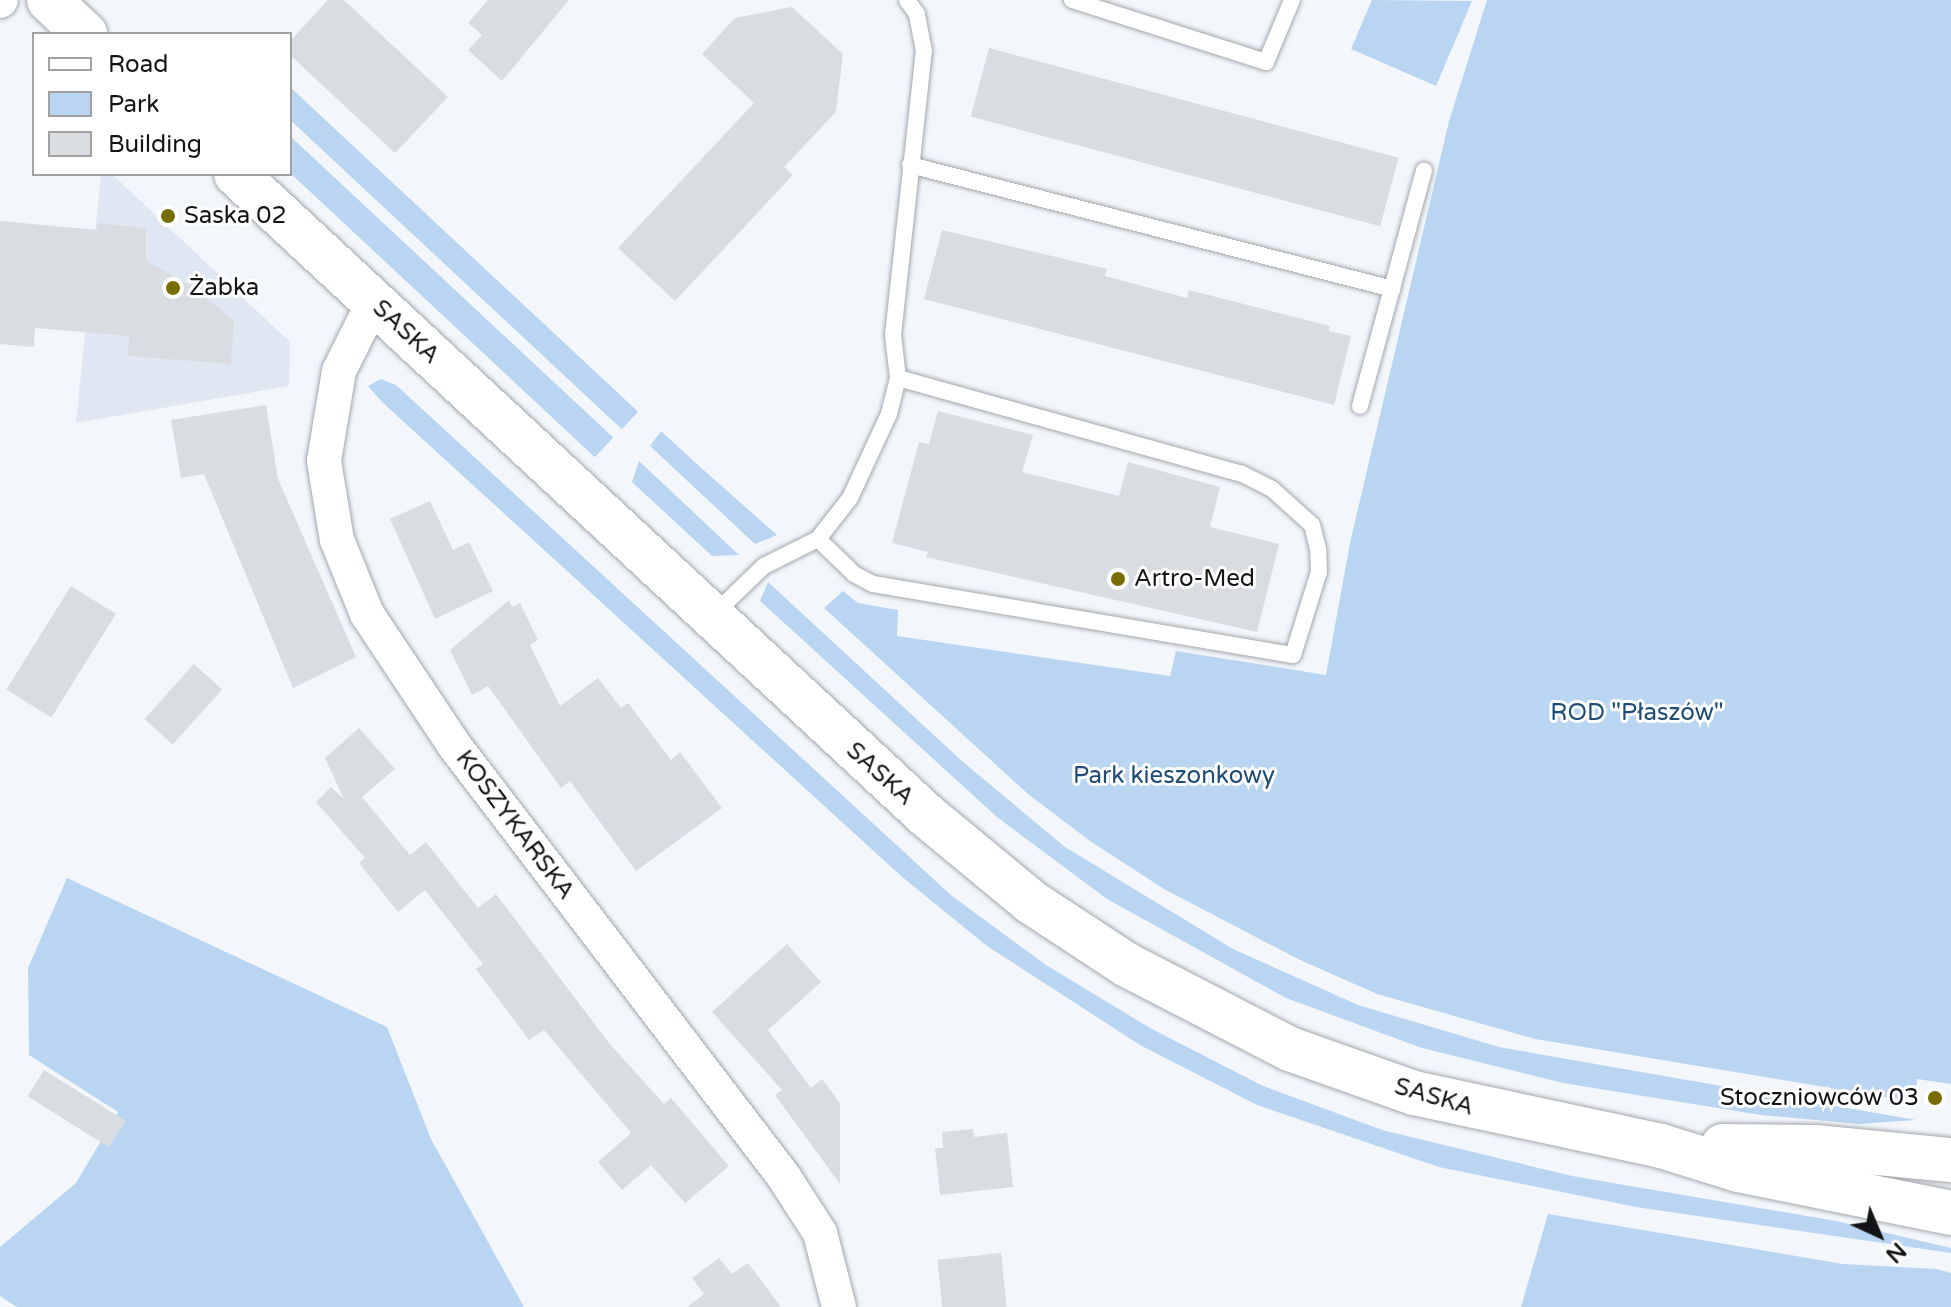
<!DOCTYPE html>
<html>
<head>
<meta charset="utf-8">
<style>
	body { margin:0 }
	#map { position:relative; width:1951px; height:1307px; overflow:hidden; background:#f3f7fc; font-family:"Varela Round",sans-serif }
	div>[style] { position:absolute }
	.built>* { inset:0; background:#dfe8f2 }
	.green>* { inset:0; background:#bad5f1; transform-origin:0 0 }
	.building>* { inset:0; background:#d9dde2; transform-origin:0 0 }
	.roads { filter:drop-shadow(0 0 2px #a3a7ab) drop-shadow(0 0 2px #a3a7ab) }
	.lane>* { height:16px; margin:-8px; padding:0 8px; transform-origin:8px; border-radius:8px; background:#fff }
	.street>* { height:34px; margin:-17px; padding:0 17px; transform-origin:17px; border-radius:17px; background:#fff }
	.secondary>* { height:44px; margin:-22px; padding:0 22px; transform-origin:22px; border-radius:22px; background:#fff }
	.dots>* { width:22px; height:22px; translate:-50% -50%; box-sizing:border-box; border:4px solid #fff; border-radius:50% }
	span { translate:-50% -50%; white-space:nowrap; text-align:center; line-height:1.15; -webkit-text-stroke:6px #fff; paint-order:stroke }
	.poi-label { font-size:24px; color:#131416 }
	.left { translate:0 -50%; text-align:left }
	.right { translate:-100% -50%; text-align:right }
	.street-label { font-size:24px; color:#131416 }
	.park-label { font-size:24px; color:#1f4c77 }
	.legend { position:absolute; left:32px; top:32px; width:260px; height:144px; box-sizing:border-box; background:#fff; border:2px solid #a1a1a2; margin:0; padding:10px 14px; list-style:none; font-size:24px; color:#131416 }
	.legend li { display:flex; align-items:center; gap:16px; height:40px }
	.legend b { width:40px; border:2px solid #a1a1a2 }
	.north { position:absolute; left:1839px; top:1195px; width:80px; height:80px; -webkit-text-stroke:6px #fff; paint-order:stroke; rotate:136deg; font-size:22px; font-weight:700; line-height:32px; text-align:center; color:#131416 }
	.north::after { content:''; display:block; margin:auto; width:28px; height:36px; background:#131416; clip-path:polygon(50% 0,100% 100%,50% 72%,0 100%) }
</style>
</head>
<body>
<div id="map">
	<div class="built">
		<i style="clip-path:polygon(101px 174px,112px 174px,290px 342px,289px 386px,76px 423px)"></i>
	</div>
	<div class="green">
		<i style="clip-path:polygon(1372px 0,1472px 1px,1436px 86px,1351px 49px)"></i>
		<i style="clip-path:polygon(1487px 0,1951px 0,1951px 1084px,1917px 1079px,1915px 1102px,1535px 1039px,1377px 994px,1298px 959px,1164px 889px,1090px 841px,1028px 794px,824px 608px,843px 591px,858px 603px,898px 610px,897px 636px,1170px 676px,1176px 651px,1326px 675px,1350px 543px,1449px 121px)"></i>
		<i style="left:290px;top:87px;width:476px;height:24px;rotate:43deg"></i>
		<i style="left:290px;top:136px;width:442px;height:27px;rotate:43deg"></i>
		<i style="clip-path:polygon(381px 379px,396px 385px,952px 896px,1046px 965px,1150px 1028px,1263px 1086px,1382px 1130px,1572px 1176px,1836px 1221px,1951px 1248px,1951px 1253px,1636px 1207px,1439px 1167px,1257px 1105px,1140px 1045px,987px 946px,901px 876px,382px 402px,368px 386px)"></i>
		<i style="clip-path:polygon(661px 431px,699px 466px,777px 535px,755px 544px,650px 446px)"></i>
		<i style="clip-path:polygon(639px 461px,739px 555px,740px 555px,712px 556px,632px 482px)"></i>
		<i style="clip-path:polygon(768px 582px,963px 762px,1065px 847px,1233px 949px,1358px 1005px,1499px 1047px,1916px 1120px,1859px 1124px,1761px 1115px,1563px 1083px,1422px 1048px,1286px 998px,1107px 899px,997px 817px,760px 601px)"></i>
		<i style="clip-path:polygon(67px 878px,387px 1027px,431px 1139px,524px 1307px,17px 1307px,0 1296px,0 1247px,76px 1183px,118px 1112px,29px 1055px,28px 968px)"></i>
		<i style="clip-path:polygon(1548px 1214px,1843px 1264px,1937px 1269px,1951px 1273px,1951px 1307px,1521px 1307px)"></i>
	</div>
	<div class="building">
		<i style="clip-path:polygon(328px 0,344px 0,448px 97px,395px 153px,290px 55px,290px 41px)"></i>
		<i style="clip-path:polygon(488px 0,569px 0,502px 81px,468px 50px,482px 35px,468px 23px)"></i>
		<i style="clip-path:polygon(792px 7px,843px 54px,836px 112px,784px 167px,793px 175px,675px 301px,618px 248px,754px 103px,702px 54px,735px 18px)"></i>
		<i style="left:989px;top:48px;width:424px;height:71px;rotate:15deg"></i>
		<i style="clip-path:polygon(0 221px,97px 230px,97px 223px,146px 228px,146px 261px,195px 288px,234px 321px,231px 364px,128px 356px,129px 336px,35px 328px,34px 347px,0 344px)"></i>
		<i style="clip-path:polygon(942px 230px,1107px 269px,1105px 276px,1187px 298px,1189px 290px,1330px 326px,1329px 331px,1351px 336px,1334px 405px,924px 299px)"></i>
		<i style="clip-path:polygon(266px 405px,278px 479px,356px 657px,293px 688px,204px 474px,181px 478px,171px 420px)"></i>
		<i style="clip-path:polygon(938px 411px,1033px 435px,1022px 472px,1119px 496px,1128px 462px,1220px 487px,1210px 527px,1279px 544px,1257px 632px,926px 557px,928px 552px,892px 543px,919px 442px,929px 444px)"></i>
		<i style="clip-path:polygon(430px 501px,453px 550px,469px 542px,493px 591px,435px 619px,390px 519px)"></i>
		<i style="left:71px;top:586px;width:53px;height:122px;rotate:32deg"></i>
		<i style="clip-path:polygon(509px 600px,512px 607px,520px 603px,538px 640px,530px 645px,560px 706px,598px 678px,621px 708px,628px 703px,671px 760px,680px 752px,722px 808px,636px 871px,570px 781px,561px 788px,488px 686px,472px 695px,450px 650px)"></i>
		<i style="left:194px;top:664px;width:38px;height:74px;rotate:42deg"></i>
		<i style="clip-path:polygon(359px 728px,395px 769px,362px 797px,410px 855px,426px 842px,478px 908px,496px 894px,609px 1043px,664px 1104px,671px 1098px,729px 1166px,685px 1203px,651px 1165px,622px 1190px,598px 1162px,631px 1133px,544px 1030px,529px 1040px,476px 969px,483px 964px,425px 890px,398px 912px,359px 863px,365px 858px,316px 802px,331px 787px,344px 799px,325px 758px)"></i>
		<i style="clip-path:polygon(787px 944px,821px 982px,768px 1030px,811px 1088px,822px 1079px,840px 1103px,840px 1184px,775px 1095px,782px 1090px,712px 1012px)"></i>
		<i style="left:44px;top:1070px;width:96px;height:31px;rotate:32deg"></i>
		<i style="clip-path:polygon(973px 1129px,974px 1137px,1007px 1133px,1013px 1187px,940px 1195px,935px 1148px,943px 1148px,942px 1132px)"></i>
		<i style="left:1001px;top:1253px;width:54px;height:64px;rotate:84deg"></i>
		<i style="clip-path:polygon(719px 1258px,732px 1274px,748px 1263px,781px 1307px,687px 1307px,704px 1294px,692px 1278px)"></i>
	</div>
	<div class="roads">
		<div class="lane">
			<i style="left:1072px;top:0;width:204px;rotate:17.7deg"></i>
			<i style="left:1266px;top:62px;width:67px;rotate:-67.2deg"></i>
			<i style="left:910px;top:165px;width:498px;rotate:14.4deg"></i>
			<i style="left:1360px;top:406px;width:244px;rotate:-74.8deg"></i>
			<i style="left:818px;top:539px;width:50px;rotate:44.2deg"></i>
			<i style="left:854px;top:574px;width:21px;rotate:28deg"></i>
			<i style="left:873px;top:584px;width:426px;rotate:9.6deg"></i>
			<i style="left:1293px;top:655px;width:87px;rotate:-72.6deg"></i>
			<i style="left:1319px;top:572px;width:23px;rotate:-92deg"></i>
			<i style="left:1318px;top:549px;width:25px;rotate:-104deg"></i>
			<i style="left:1312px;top:525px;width:54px;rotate:-138deg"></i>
			<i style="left:1272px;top:489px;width:34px;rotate:-153deg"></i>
			<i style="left:1242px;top:474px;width:357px;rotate:-164.4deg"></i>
			<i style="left:712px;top:616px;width:72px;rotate:-43.9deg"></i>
			<i style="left:764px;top:566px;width:60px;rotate:-26.6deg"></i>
			<i style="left:818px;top:539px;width:52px;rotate:-52deg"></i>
			<i style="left:850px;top:498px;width:93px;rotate:-65.1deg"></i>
			<i style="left:889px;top:414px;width:37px;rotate:-76deg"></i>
			<i style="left:898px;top:378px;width:43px;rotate:-96.6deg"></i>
			<i style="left:893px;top:335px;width:286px;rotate:-83.8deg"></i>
			<i style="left:924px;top:51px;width:38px;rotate:-101deg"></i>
			<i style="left:917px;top:14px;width:17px;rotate:-126deg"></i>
		</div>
		<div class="street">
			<i style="left:0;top:1px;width:1px;rotate:-45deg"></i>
			<i style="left:374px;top:301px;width:78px;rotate:116.6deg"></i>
			<i style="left:339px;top:371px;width:91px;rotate:99.5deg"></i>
			<i style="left:324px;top:461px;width:80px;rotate:80.7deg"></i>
			<i style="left:337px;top:540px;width:80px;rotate:67.9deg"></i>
			<i style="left:367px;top:614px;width:157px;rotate:56.4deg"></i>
			<i style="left:454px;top:745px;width:544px;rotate:52.62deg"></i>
			<i style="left:784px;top:1177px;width:67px;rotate:57.3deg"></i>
			<i style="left:820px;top:1233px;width:76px;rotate:75.6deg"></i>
		</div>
		<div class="secondary">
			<i style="left:49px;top:0;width:50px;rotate:43.4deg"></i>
			<i style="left:236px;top:174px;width:942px;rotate:42.89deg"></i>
			<i style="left:926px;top:815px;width:136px;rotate:39.6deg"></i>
			<i style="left:1031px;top:902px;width:115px;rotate:33.3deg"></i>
			<i style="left:1127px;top:965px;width:183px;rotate:27.3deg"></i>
			<i style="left:1290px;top:1049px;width:132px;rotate:19.5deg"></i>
			<i style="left:1414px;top:1093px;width:253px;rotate:12.1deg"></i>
			<i style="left:1661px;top:1146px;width:81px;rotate:17.3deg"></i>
			<i style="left:1738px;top:1170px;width:217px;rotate:11.4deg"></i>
			<i style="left:1723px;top:1146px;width:92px;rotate:0.6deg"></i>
			<i style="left:1815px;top:1147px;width:137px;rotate:5.5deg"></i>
		</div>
	</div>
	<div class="dots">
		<i style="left:168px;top:216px;background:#7a6c05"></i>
		<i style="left:173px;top:288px;background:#7a6c05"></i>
		<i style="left:1118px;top:579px;background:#7a6c05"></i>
		<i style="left:1935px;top:1098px;background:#7a6c05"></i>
	</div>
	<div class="poi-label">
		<span class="left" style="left:184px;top:216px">Saska 02</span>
		<span class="left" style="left:189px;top:288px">Żabka</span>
		<span class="left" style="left:1134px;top:579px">Artro-Med</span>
		<span class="right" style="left:1919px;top:1098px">Stoczniowców 03</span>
	</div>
	<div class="street-label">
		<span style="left:406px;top:332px;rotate:43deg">SASKA</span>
		<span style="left:880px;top:774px;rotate:42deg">SASKA</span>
		<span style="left:515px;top:825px;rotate:53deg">KOSZYKARSKA</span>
		<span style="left:1434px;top:1097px;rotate:16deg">SASKA</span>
	</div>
	<div class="park-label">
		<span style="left:1637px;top:713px">ROD "Płaszów"</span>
		<span style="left:1174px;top:776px">Park kieszonkowy</span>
	</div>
	<ul class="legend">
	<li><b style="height:10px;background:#fff"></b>Road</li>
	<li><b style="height:22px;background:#bad5f1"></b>Park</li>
	<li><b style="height:22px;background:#d9dde2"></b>Building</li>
	</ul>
	<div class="north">N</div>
</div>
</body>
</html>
